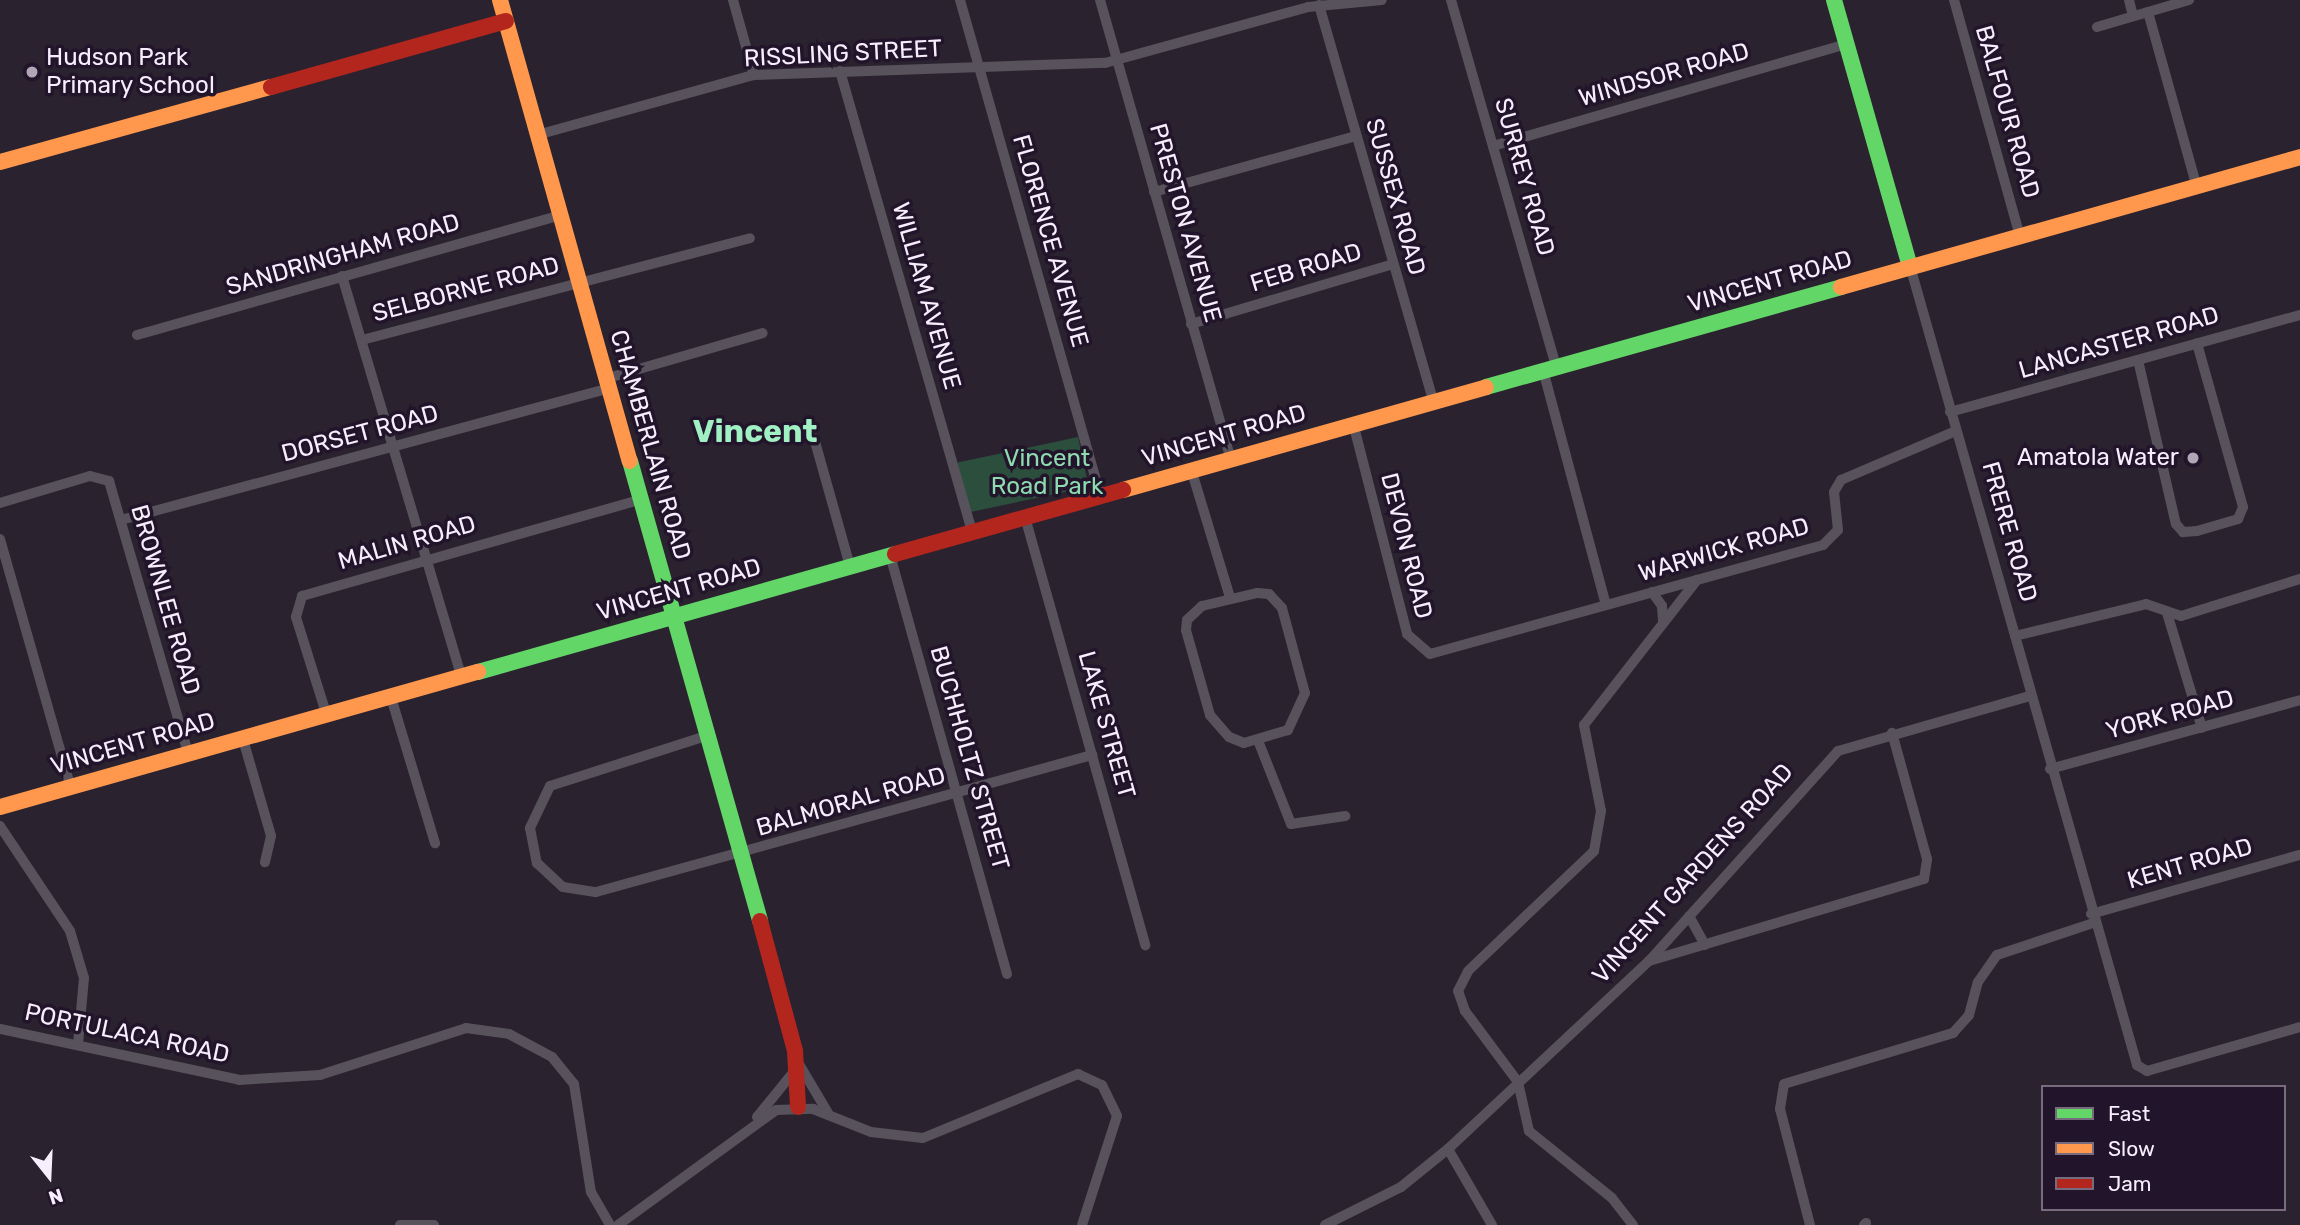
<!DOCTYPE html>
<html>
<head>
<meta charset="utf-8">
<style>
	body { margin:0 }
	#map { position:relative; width:2300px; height:1225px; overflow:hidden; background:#2a232f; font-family:Rubik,sans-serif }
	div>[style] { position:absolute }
	.green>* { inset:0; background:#2c4e3d; transform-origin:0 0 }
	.street>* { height:10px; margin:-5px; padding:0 5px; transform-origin:5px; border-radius:5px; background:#57525b }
	.fast>* { height:16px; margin:-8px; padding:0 8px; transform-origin:8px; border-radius:8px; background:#63d668 }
	.slow>* { height:16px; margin:-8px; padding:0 8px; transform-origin:8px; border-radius:8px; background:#ff974d }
	.jam>* { height:16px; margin:-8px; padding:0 8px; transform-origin:8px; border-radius:8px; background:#b3261e }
	.dots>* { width:19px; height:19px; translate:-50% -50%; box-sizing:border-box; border:4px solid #22142a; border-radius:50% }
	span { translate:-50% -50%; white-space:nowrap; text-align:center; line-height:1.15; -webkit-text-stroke:7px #22142a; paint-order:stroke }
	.street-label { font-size:24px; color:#f7eefd }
	.poi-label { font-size:24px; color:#f7eefd }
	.left { translate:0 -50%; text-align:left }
	.right { translate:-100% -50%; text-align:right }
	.park-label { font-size:24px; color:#8fdbb0 }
	.district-label { font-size:32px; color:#a0f0c3; font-weight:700 }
	.legend { position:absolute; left:2041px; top:1085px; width:245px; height:126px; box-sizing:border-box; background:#22142a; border:2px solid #776b7e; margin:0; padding:9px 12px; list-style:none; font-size:21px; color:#f7eefd }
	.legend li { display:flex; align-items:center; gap:14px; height:35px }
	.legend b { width:35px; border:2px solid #776b7e }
	.north { position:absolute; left:14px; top:1141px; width:70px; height:70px; -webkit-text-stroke:5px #22142a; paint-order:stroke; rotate:162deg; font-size:19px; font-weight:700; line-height:28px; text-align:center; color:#f7eefd }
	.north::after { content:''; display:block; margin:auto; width:24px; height:32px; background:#f7eefd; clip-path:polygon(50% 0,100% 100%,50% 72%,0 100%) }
</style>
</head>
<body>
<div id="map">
	<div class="green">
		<i style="left:1078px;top:437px;width:51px;height:123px;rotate:78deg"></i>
	</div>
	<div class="street">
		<i style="left:733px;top:0;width:78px;rotate:74.4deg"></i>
		<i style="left:960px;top:0;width:513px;rotate:74.18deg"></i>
		<i style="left:1100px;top:0;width:475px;rotate:74.1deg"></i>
		<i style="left:1451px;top:0;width:381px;rotate:74deg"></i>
		<i style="left:1954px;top:0;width:245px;rotate:74.4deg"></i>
		<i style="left:2129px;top:0;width:16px;rotate:76deg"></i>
		<i style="left:1319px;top:5px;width:411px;rotate:73.9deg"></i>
		<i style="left:2148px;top:12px;width:182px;rotate:74.4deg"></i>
		<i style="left:2097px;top:27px;width:96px;rotate:-16.4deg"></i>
		<i style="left:840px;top:71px;width:479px;rotate:74deg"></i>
		<i style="left:537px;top:135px;width:225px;rotate:-15.5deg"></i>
		<i style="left:754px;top:75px;width:351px;rotate:-2deg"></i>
		<i style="left:1105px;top:63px;width:211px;rotate:-15.4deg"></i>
		<i style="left:1308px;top:7px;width:74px;rotate:-5.4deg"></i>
		<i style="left:1493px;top:146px;width:368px;rotate:-16.1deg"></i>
		<i style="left:1154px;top:192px;width:210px;rotate:-15.5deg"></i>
		<i style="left:1910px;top:266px;width:831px;rotate:74.14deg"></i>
		<i style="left:2137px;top:1065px;width:12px;rotate:31deg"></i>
		<i style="left:2147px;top:1071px;width:159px;rotate:-16deg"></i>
		<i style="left:342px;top:276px;width:416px;rotate:73.4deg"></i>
		<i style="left:1191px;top:324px;width:211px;rotate:-16.5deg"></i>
		<i style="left:137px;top:335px;width:440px;rotate:-15.8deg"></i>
		<i style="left:362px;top:340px;width:401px;rotate:-14.7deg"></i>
		<i style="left:2138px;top:360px;width:168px;rotate:77deg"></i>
		<i style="left:2176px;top:524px;width:11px;rotate:49deg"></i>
		<i style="left:2183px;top:532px;width:14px;rotate:-4deg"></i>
		<i style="left:2197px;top:531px;width:43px;rotate:-16.3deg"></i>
		<i style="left:2238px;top:519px;width:13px;rotate:-67deg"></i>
		<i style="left:2243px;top:507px;width:170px;rotate:-105.7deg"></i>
		<i style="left:1543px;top:370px;width:243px;rotate:75deg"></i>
		<i style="left:608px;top:378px;width:161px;rotate:-16.2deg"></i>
		<i style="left:1950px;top:412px;width:363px;rotate:-15.5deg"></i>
		<i style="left:1353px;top:423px;width:218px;rotate:75.6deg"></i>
		<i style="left:1407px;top:634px;width:30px;rotate:41deg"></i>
		<i style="left:1430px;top:654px;width:408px;rotate:-15.5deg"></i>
		<i style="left:1823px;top:545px;width:21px;rotate:-45deg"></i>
		<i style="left:1838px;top:530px;width:38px;rotate:-96deg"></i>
		<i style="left:1834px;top:492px;width:14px;rotate:-60deg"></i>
		<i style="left:1841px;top:480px;width:125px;rotate:-23.1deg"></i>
		<i style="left:814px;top:438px;width:133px;rotate:74.3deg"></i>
		<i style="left:1191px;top:469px;width:134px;rotate:73.1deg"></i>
		<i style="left:0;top:503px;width:94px;rotate:-16.7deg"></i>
		<i style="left:90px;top:476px;width:20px;rotate:15deg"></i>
		<i style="left:109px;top:481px;width:280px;rotate:73.8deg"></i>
		<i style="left:1025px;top:517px;width:445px;rotate:74.3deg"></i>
		<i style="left:121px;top:520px;width:507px;rotate:-15.11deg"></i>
		<i style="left:0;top:539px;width:256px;rotate:74.1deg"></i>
		<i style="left:890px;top:555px;width:435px;rotate:74.4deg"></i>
		<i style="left:1652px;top:592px;width:17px;rotate:54deg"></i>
		<i style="left:1662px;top:606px;width:16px;rotate:86deg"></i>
		<i style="left:1257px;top:593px;width:12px;rotate:5deg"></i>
		<i style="left:1269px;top:594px;width:19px;rotate:47deg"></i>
		<i style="left:1282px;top:608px;width:88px;rotate:74.9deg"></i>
		<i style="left:1305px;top:693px;width:41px;rotate:114.7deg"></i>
		<i style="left:1288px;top:730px;width:46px;rotate:163.5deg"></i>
		<i style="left:1244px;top:743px;width:16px;rotate:-158deg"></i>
		<i style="left:1229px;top:737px;width:29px;rotate:-131deg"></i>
		<i style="left:1210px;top:715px;width:88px;rotate:-105.8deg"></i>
		<i style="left:1186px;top:630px;width:10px;rotate:-84deg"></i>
		<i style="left:1187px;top:620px;width:21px;rotate:-43deg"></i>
		<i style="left:1202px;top:606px;width:57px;rotate:-13.3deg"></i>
		<i style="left:2167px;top:613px;width:120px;rotate:73.1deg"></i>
		<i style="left:2015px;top:636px;width:135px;rotate:-13.7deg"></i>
		<i style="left:2146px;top:604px;width:37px;rotate:19deg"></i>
		<i style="left:2181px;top:616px;width:125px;rotate:-17.3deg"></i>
		<i style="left:390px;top:694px;width:156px;rotate:73.2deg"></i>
		<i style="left:326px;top:713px;width:101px;rotate:-107.4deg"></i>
		<i style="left:296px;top:617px;width:22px;rotate:-74deg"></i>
		<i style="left:302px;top:596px;width:354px;rotate:-15.9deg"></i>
		<i style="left:709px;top:735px;width:167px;rotate:162.2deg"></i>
		<i style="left:550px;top:786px;width:47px;rotate:115.5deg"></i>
		<i style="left:530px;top:828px;width:36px;rotate:79deg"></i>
		<i style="left:537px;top:863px;width:35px;rotate:43deg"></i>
		<i style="left:563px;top:887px;width:33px;rotate:9deg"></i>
		<i style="left:596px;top:892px;width:515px;rotate:-15.44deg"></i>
		<i style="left:242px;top:736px;width:104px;rotate:73.8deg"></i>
		<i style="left:271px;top:836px;width:27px;rotate:103deg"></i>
		<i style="left:1259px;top:743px;width:87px;rotate:68.4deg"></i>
		<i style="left:1291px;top:824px;width:55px;rotate:-8.4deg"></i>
		<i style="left:2050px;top:769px;width:259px;rotate:-15.4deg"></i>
		<i style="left:0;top:826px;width:126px;rotate:56.3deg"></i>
		<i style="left:70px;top:931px;width:49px;rotate:73.4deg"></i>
		<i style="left:84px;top:978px;width:66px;rotate:95.2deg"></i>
		<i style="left:2091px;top:914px;width:217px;rotate:-15.8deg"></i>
		<i style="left:1689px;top:916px;width:33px;rotate:61deg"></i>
		<i style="left:1649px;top:961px;width:287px;rotate:-16.6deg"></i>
		<i style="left:1924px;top:879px;width:20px;rotate:-81deg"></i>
		<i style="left:1927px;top:859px;width:131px;rotate:-105.5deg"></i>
		<i style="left:0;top:1029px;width:244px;rotate:12deg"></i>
		<i style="left:239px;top:1080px;width:81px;rotate:-3.5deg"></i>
		<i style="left:320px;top:1075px;width:153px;rotate:-17.8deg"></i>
		<i style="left:466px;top:1028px;width:43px;rotate:7.9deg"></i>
		<i style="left:509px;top:1034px;width:49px;rotate:28.1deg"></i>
		<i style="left:552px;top:1057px;width:35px;rotate:51deg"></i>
		<i style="left:574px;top:1084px;width:109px;rotate:81.1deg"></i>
		<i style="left:591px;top:1192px;width:38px;rotate:60deg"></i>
		<i style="left:799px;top:1064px;width:57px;rotate:59.4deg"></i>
		<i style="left:757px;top:1117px;width:62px;rotate:-50.9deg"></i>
		<i style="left:1448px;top:1149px;width:88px;rotate:59.9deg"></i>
		<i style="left:400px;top:1225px;width:34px"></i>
		<i style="left:618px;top:1225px;width:195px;rotate:-36deg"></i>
		<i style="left:776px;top:1110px;width:37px;rotate:-2deg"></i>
		<i style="left:813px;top:1109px;width:62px;rotate:21.6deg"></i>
		<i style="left:871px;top:1132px;width:52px;rotate:6.6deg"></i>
		<i style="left:923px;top:1138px;width:168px;rotate:-22.4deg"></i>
		<i style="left:1078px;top:1074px;width:26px;rotate:25deg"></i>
		<i style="left:1102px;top:1085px;width:34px;rotate:64deg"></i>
		<i style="left:1117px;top:1116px;width:114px;rotate:107.8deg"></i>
		<i style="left:1325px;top:1225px;width:85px;rotate:-26.6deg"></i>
		<i style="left:1401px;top:1187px;width:60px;rotate:-39deg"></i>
		<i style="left:1448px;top:1149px;width:275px;rotate:-43.1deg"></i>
		<i style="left:1649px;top:961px;width:283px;rotate:-48deg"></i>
		<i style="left:1838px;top:751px;width:200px;rotate:-16deg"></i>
		<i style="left:1633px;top:1225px;width:34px;rotate:-128deg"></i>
		<i style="left:1612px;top:1198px;width:107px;rotate:-141.1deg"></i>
		<i style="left:1529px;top:1131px;width:50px;rotate:-102.7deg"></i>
		<i style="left:1518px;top:1082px;width:89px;rotate:-126.7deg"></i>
		<i style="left:1465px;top:1011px;width:21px;rotate:-109deg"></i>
		<i style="left:1458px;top:991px;width:22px;rotate:-63deg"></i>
		<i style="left:1468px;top:971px;width:174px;rotate:-43.6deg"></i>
		<i style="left:1594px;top:851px;width:41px;rotate:-80.1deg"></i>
		<i style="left:1601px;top:811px;width:88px;rotate:-101.2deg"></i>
		<i style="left:1584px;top:725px;width:184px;rotate:-52.1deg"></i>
		<i style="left:1810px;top:1225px;width:120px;rotate:-104.5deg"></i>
		<i style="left:1780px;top:1109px;width:25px;rotate:-81deg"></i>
		<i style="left:1784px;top:1084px;width:177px;rotate:-16.8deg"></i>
		<i style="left:1953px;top:1033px;width:24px;rotate:-48deg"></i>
		<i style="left:1969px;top:1015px;width:34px;rotate:-75deg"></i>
		<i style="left:1978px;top:982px;width:33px;rotate:-55deg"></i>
		<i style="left:1997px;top:955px;width:101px;rotate:-18.4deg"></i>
		<i style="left:1864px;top:1225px;width:3px;rotate:-45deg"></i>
	</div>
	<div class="fast">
		<i style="left:1834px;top:0;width:277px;rotate:74.1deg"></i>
		<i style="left:1486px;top:387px;width:369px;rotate:-15.7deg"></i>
		<i style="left:630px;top:461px;width:478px;rotate:74.2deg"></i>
		<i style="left:478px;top:672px;width:433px;rotate:-15.8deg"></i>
	</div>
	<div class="slow">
		<i style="left:500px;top:0;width:479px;rotate:74.3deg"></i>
		<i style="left:0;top:162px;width:281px;rotate:-15.5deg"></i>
		<i style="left:1841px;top:287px;width:477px;rotate:-15.8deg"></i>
		<i style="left:1123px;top:490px;width:377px;rotate:-15.8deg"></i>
		<i style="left:0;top:807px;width:497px;rotate:-15.8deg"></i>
	</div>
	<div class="jam">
		<i style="left:271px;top:87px;width:244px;rotate:-15.7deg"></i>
		<i style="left:895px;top:554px;width:237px;rotate:-15.7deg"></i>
		<i style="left:760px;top:921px;width:135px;rotate:74.9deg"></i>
		<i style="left:795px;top:1051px;width:56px;rotate:86.9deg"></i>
	</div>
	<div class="dots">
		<i style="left:32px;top:72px;background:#afa7b5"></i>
		<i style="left:2193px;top:458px;background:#afa7b5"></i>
	</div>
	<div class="street-label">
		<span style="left:843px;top:54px;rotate:-3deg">RISSLING STREET</span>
		<span style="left:1664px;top:75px;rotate:-16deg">WINDSOR ROAD</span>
		<span style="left:2007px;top:112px;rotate:74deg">BALFOUR ROAD</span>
		<span style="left:1524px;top:177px;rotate:74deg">SURREY ROAD</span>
		<span style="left:1395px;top:197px;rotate:74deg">SUSSEX ROAD</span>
		<span style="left:1185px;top:223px;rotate:74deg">PRESTON AVENUE</span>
		<span style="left:1050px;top:241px;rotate:74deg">FLORENCE AVENUE</span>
		<span style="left:343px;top:255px;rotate:-16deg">SANDRINGHAM ROAD</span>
		<span style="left:1306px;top:268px;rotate:-17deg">FEB ROAD</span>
		<span style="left:1770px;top:282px;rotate:-16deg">VINCENT ROAD</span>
		<span style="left:466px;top:290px;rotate:-15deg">SELBORNE ROAD</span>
		<span style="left:926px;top:296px;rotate:74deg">WILLIAM AVENUE</span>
		<span style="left:2119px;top:343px;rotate:-16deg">LANCASTER ROAD</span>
		<span style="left:360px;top:434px;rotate:-15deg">DORSET ROAD</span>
		<span style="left:1224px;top:436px;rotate:-16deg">VINCENT ROAD</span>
		<span style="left:650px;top:445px;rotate:74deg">CHAMBERLAIN ROAD</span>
		<span style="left:2009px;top:532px;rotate:74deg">FRERE ROAD</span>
		<span style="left:407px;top:543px;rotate:-16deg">MALIN ROAD</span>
		<span style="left:1406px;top:546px;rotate:76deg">DEVON ROAD</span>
		<span style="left:1724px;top:550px;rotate:-16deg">WARWICK ROAD</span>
		<span style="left:679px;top:590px;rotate:-16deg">VINCENT ROAD</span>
		<span style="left:165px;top:600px;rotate:74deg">BROWNLEE ROAD</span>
		<span style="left:2170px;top:715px;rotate:-15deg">YORK ROAD</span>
		<span style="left:1106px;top:725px;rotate:74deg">LAKE STREET</span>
		<span style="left:133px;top:744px;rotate:-16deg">VINCENT ROAD</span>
		<span style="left:969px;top:758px;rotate:74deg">BUCHHOLTZ STREET</span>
		<span style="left:851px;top:802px;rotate:-16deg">BALMORAL ROAD</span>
		<span style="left:2190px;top:864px;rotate:-16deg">KENT ROAD</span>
		<span style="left:1693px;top:874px;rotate:-48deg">VINCENT GARDENS ROAD</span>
		<span style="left:127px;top:1034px;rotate:12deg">PORTULACA ROAD</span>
	</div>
	<div class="poi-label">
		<span class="left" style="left:46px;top:72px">Hudson Park<br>Primary School</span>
		<span class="right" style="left:2179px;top:458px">Amatola Water</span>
	</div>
	<div class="park-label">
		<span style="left:1047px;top:473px">Vincent<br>Road Park</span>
	</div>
	<div class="district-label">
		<span style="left:755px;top:431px">Vincent</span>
	</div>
	<ul class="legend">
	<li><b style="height:9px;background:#63d668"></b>Fast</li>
	<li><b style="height:9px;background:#ff974d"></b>Slow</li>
	<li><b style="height:9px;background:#b3261e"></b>Jam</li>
	</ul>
	<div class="north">N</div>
</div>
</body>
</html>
